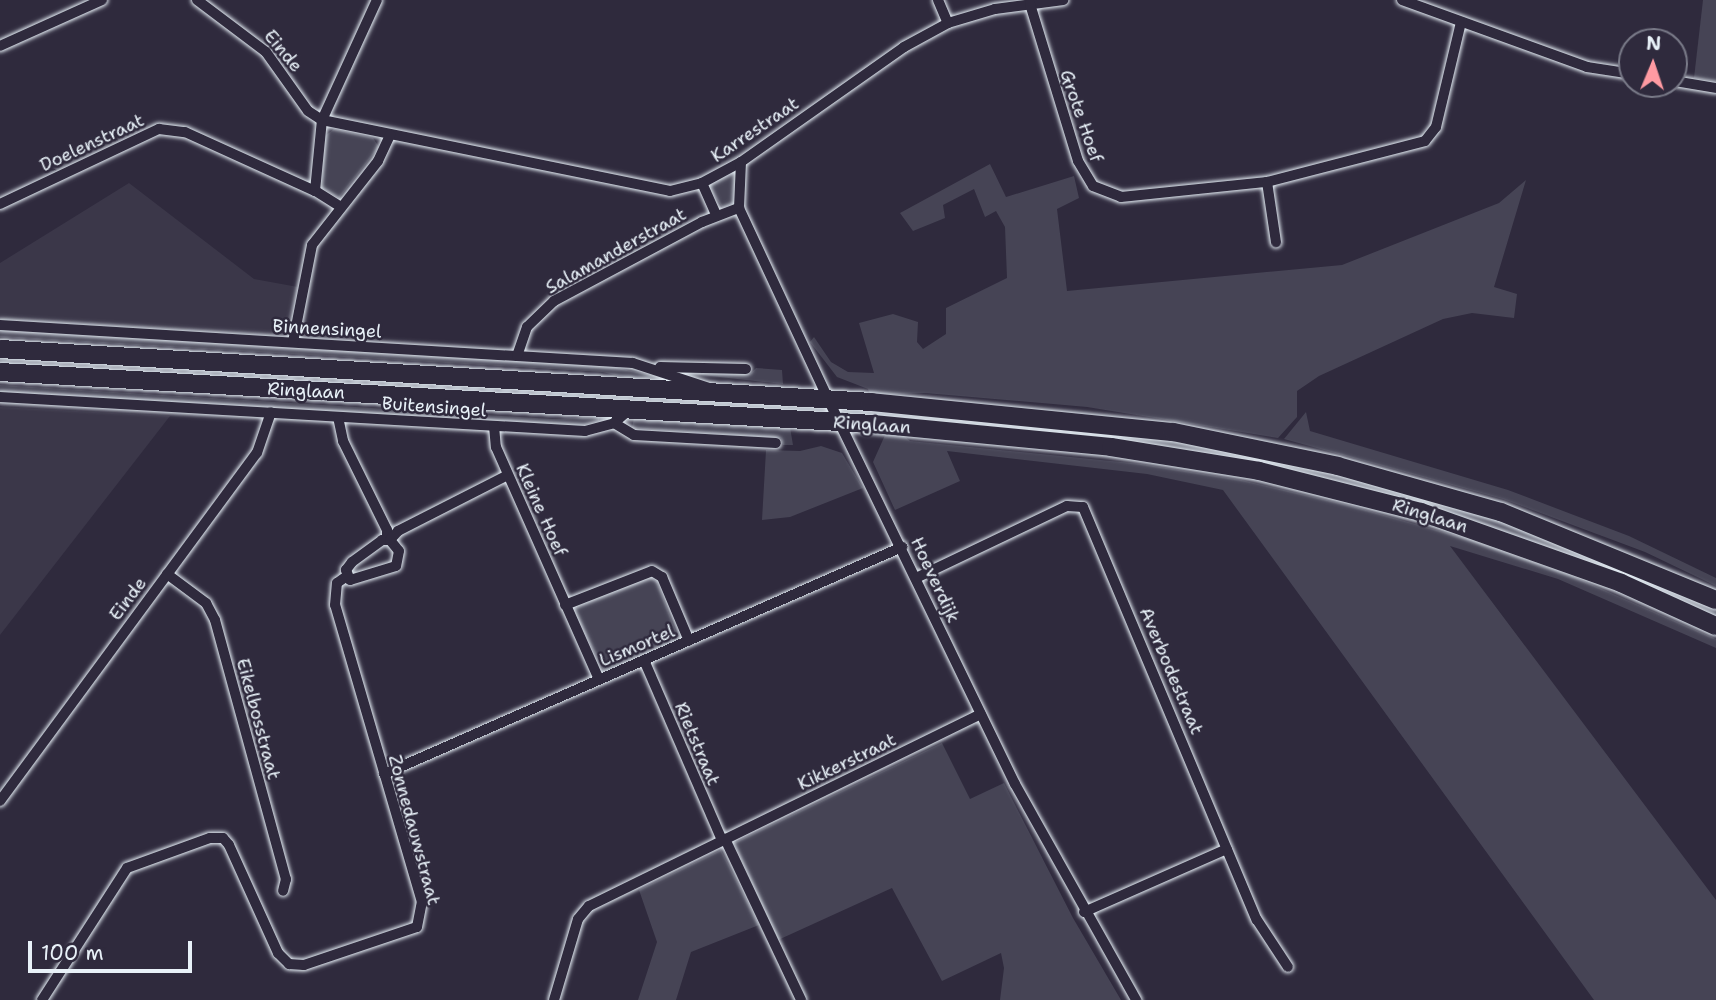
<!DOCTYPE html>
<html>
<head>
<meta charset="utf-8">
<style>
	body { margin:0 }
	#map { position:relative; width:1716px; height:1000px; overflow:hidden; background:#2f2a3d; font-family:"Shantell Sans",sans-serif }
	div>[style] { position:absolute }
	.built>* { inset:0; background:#3b3749 }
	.green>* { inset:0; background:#464455 }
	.roads { filter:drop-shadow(0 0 2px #e8f1f8) drop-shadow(0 0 2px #e8f1f8) }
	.street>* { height:10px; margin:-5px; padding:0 5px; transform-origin:5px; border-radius:5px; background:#2f2a3d }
	.highway>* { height:18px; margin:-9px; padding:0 9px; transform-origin:9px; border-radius:9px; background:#2f2a3d }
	span { translate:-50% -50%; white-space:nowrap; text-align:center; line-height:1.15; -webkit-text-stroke:5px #2f2a3d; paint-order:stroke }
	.street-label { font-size:18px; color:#e8f1f8 }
	.north { position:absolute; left:1618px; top:28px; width:70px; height:70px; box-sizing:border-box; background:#2f2a3d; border:2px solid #797a88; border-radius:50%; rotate:2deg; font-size:19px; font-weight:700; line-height:28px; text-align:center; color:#e8f1f8 }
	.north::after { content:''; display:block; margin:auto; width:24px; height:32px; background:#ff9aa2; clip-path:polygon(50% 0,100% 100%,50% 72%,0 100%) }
	.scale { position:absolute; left:28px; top:941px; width:164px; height:32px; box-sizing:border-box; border:4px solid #e8f1f8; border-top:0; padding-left:9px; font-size:21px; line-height:24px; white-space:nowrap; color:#e8f1f8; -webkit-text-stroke:5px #2f2a3d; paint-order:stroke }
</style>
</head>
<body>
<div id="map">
	<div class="built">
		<i style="clip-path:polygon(129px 183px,254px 279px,298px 287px,286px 330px,273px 335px,0 319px,0 263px)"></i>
		<i style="clip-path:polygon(0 407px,170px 416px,0 635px)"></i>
	</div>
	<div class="green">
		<i style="clip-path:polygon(1703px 0,1716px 0,1716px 81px,1694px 78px)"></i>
		<i style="clip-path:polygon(334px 129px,373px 138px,379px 147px,339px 198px,322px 188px,325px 136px)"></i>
		<i style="clip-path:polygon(990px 164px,1006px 197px,1074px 176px,1079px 198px,1057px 209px,1067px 291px,1342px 265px,1499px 203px,1526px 180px,1494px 287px,1517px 294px,1514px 318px,1472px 313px,1443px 319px,1319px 376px,1297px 391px,1297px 417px,1278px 438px,1087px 407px,925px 393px,870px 395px,868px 389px,837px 377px,810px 342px,814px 337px,831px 362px,848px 372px,874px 373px,859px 323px,893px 314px,918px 322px,917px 342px,923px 349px,946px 334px,946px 308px,1007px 278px,1005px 227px,996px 211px,985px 217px,974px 189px,943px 205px,945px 218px,913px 231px,900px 213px)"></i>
		<i style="clip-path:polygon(736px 170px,735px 202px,723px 208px,707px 185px)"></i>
		<i style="clip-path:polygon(0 329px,603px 365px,660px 377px,633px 379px,602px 372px,0 337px)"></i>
		<i style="clip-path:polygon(0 355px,787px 403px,788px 408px,0 367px)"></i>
		<i style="clip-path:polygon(756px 368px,782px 370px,783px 384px,693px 374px,750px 374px)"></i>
		<i style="clip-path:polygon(0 385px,552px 419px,599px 417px,599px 421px,578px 426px,552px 425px,0 392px)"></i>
		<i style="clip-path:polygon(1306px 412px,1310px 431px,1508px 490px,1629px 536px,1716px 578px,1716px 586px,1645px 552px,1503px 499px,1284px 439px)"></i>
		<i style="clip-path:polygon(877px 414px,965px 420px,981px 417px,1148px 435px,1346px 475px,1496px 519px,1716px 608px,1716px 618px,1555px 550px,1423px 505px,1144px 444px,878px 418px)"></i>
		<i style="clip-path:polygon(634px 418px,790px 427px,793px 445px,783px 445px,781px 438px,632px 428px)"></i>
		<i style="clip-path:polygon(886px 433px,903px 435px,910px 441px,1141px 464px,1241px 480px,1348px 505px,1468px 539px,1572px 576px,1716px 639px,1716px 648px,1558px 579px,1450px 546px,1716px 900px,1716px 1000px,1594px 1000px,1223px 490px,1147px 474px,947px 451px,960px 481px,895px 510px,873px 462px)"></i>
		<i style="clip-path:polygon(821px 446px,842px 453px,863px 488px,790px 517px,762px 520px,766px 450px,800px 451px)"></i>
		<i style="clip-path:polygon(645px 574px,657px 582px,678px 637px,673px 644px,604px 671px,574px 612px,576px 606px)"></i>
		<i style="clip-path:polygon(942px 743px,970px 799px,1004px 783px,1073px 918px,1121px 1000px,1000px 1000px,1004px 968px,1001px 953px,942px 981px,892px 888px,778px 940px,734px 843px)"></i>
		<i style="clip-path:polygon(721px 850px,759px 925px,691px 952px,676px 1000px,638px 1000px,657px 942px,639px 890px)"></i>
	</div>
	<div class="roads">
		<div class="street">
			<i style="left:197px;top:0;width:86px;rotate:37deg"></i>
			<i style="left:266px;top:52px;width:72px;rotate:54.6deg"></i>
			<i style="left:308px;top:111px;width:17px;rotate:33deg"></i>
			<i style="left:322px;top:120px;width:355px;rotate:11.5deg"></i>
			<i style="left:670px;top:191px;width:33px;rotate:-14deg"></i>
			<i style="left:702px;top:183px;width:44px;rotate:-28.3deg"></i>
			<i style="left:741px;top:162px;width:199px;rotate:-35.2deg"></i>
			<i style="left:904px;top:47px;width:50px;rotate:-28.6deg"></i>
			<i style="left:948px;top:23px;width:49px;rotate:-16.6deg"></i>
			<i style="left:995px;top:9px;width:69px;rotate:-7.5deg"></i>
			<i style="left:938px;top:0;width:25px;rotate:67deg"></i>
			<i style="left:1402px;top:0;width:197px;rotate:19.9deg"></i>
			<i style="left:1587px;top:67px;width:46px;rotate:8.8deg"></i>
			<i style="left:1030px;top:4px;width:164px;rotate:73deg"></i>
			<i style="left:1078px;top:161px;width:29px;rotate:59deg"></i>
			<i style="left:1093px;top:186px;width:30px;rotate:21deg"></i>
			<i style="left:1121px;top:197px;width:147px;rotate:-5.9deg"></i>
			<i style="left:1267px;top:182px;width:163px;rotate:-14.5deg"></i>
			<i style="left:1425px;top:141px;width:18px;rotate:-52deg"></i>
			<i style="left:1436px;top:127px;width:108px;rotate:-76.6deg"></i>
			<i style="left:0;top:46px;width:112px;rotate:-24.3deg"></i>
			<i style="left:1674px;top:81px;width:43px;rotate:9.5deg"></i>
			<i style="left:741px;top:162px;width:46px;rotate:92.5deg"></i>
			<i style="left:739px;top:208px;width:211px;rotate:65deg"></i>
			<i style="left:828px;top:399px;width:428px;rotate:64.1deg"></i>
			<i style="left:1015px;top:784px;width:248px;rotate:60.7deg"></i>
			<i style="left:1267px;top:182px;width:61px;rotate:81.5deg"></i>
			<i style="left:702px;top:183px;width:35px;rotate:66deg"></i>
			<i style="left:0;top:204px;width:176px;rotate:-25.3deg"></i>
			<i style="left:159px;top:129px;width:26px;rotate:7deg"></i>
			<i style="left:185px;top:132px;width:143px;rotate:24.4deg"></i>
			<i style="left:341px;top:207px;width:31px;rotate:-148deg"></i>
			<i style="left:315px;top:191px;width:71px;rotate:-84.4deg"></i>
			<i style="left:322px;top:120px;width:132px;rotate:-65.4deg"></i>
			<i style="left:0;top:325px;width:634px;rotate:3.44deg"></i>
			<i style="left:633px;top:363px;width:80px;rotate:18.2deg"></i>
			<i style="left:293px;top:342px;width:99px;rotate:-78.9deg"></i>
			<i style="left:312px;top:245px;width:107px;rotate:-51.8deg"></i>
			<i style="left:378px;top:161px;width:29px;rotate:-65deg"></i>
			<i style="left:517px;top:356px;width:31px;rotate:-71deg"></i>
			<i style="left:527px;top:327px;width:37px;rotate:-44deg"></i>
			<i style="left:554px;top:301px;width:168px;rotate:-28.1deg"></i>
			<i style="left:702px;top:222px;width:40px;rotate:-21deg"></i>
			<i style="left:660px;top:367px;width:86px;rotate:1.3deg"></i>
			<i style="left:0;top:397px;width:586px;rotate:3.33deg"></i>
			<i style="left:585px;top:431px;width:30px;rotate:-15deg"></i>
			<i style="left:614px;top:423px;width:20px;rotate:-41deg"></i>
			<i style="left:338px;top:417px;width:25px;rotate:78deg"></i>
			<i style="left:343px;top:441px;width:99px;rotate:63.7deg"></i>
			<i style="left:387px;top:530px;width:10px;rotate:90deg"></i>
			<i style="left:614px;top:423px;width:23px;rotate:31deg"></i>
			<i style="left:634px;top:435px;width:142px;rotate:3.2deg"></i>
			<i style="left:494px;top:426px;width:21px;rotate:85deg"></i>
			<i style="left:496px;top:447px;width:254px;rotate:66.1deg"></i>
			<i style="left:382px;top:540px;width:8px"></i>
			<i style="left:390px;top:540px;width:14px;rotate:51deg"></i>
			<i style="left:399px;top:551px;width:15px;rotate:101deg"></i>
			<i style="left:396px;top:566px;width:48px;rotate:163.1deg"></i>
			<i style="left:350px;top:580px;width:11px;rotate:-112deg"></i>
			<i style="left:346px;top:570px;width:10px;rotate:-53deg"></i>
			<i style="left:352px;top:562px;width:37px;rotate:-36deg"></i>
			<i style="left:390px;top:540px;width:12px;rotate:-48deg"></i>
			<i style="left:398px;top:531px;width:123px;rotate:-27deg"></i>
			<i style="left:167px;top:574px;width:49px;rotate:36.6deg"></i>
			<i style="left:206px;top:603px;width:19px;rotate:62deg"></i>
			<i style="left:215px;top:620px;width:269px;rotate:74.7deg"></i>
			<i style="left:286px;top:879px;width:12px;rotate:104deg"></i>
			<i style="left:916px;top:578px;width:167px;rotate:-25.5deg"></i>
			<i style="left:1067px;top:506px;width:16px;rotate:4deg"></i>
			<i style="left:1083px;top:507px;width:448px;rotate:67.2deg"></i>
			<i style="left:1257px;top:920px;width:56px;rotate:56.6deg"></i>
			<i style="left:565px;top:605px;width:93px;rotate:-21.3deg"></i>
			<i style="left:652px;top:571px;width:12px;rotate:31deg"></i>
			<i style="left:662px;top:577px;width:69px;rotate:67.1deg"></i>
			<i style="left:644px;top:660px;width:196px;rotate:66.6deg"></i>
			<i style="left:384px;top:774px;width:566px;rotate:-23.66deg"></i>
			<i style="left:0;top:801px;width:433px;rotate:-53.6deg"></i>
			<i style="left:257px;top:453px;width:43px;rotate:-71.1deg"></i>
			<i style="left:725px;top:839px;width:178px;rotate:64.7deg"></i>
			<i style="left:1084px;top:912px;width:156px;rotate:-23.8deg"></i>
			<i style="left:42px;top:1000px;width:157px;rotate:-57.2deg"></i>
			<i style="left:127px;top:868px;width:88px;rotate:-19.9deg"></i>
			<i style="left:210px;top:838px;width:13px"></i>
			<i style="left:223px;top:838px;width:9px;rotate:49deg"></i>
			<i style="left:229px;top:845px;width:119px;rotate:65.6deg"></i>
			<i style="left:278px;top:953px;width:16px;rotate:45deg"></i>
			<i style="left:289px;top:964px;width:15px;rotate:4deg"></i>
			<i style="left:304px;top:965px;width:119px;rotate:-18.6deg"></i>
			<i style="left:417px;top:927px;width:25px;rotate:-79deg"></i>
			<i style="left:422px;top:902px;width:309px;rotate:-106.3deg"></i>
			<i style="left:335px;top:605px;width:22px;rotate:-85deg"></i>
			<i style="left:337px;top:583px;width:12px;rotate:-35deg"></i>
			<i style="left:554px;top:1000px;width:84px;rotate:-73.5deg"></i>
			<i style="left:578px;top:919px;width:17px;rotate:-50deg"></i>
			<i style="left:589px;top:906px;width:436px;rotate:-26.1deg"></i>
		</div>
		<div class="highway">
			<i style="left:0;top:349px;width:873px;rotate:3.48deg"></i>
			<i style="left:871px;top:402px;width:303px;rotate:5.7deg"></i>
			<i style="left:1173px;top:432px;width:168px;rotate:11.6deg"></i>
			<i style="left:1338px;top:466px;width:169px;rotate:15.8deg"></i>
			<i style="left:1501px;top:512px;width:232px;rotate:22.3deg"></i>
			<i style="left:0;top:372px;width:875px;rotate:3.41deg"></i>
			<i style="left:873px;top:424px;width:239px;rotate:5.5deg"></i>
			<i style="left:1111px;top:447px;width:150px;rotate:9.2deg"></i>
			<i style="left:1259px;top:471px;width:167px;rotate:14.2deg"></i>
			<i style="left:1421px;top:512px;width:212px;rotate:19.5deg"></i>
			<i style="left:1621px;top:583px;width:104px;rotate:24.4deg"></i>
		</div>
	</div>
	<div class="street-label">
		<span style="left:283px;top:51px;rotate:50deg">Einde</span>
		<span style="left:1081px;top:116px;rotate:71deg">Grote Hoef</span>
		<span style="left:755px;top:130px;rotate:-34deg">Karrestraat</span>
		<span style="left:92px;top:143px;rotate:-25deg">Doelenstraat</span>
		<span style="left:616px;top:251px;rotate:-29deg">Salamanderstraat</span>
		<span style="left:327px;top:329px;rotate:3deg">Binnensingel</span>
		<span style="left:306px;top:391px;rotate:3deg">Ringlaan</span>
		<span style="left:434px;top:407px;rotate:4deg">Buitensingel</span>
		<span style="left:872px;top:425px;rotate:4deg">Ringlaan</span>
		<span style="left:541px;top:510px;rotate:66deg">Kleine Hoef</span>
		<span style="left:1430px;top:516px;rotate:17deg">Ringlaan</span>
		<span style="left:935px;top:580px;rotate:65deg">Hoeverdijk</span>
		<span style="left:128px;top:599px;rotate:-53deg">Einde</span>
		<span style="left:637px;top:646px;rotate:-23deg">Lismortel</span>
		<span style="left:1171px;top:671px;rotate:67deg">Averbodestraat</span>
		<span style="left:258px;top:719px;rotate:75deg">Eikelbosstraat</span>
		<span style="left:697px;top:744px;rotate:67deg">Rietstraat</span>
		<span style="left:847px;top:762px;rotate:-26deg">Kikkerstraat</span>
		<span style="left:414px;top:830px;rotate:75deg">Zonnedauwstraat</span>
	</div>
	<div class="north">N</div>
	<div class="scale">100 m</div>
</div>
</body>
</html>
